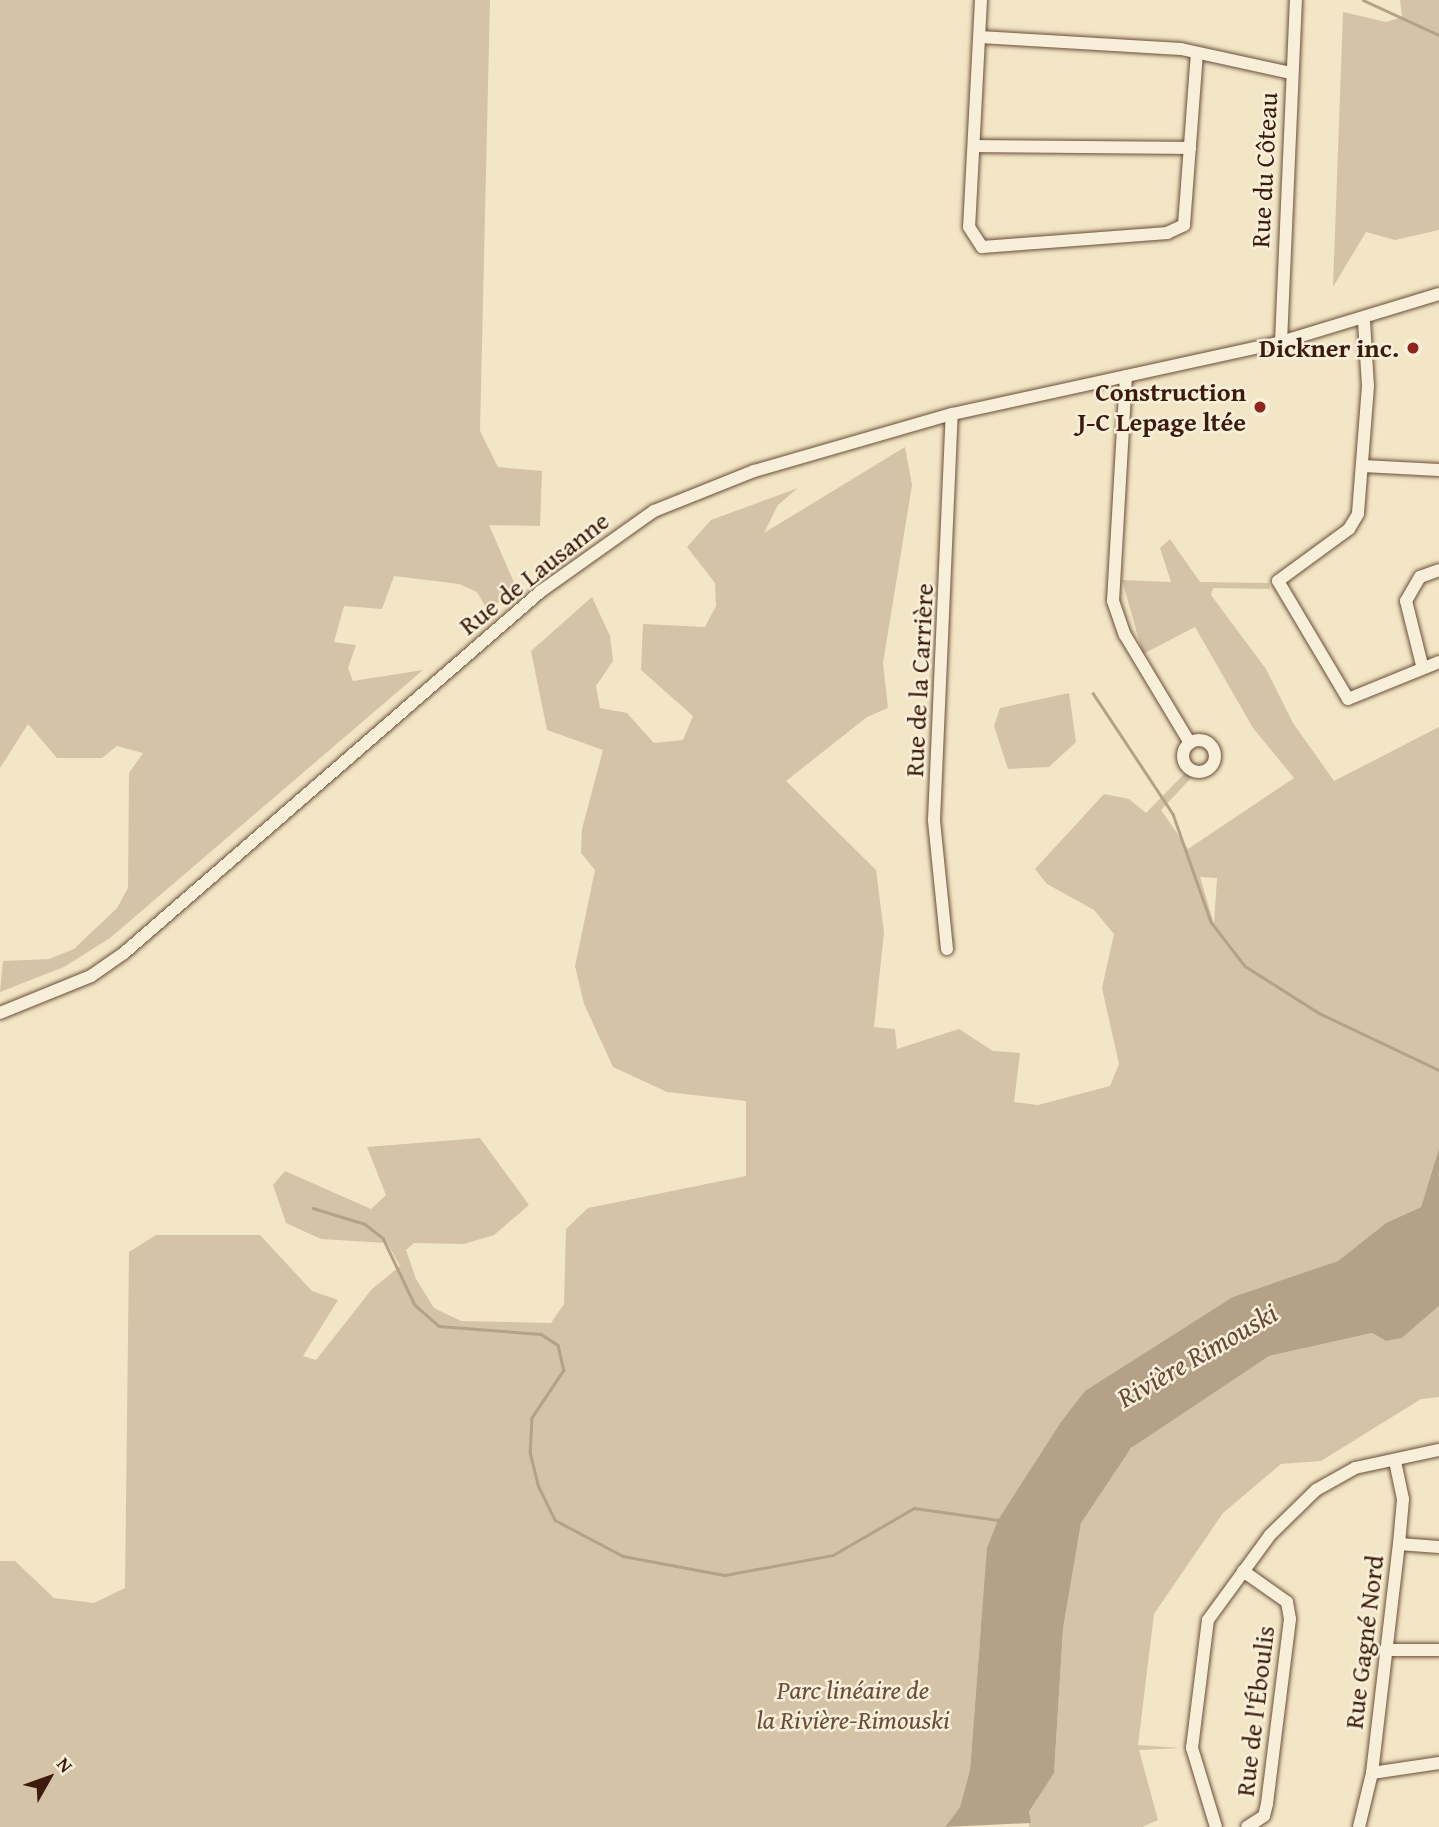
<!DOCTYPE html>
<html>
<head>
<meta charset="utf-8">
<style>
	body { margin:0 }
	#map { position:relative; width:1439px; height:1827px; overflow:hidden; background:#f3e6c6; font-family:"Gentium Book Plus",serif }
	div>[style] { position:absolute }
	.green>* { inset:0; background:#d4c3a6 }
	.water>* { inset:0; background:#b5a187 }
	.stream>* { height:2.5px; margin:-1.25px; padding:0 1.25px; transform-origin:1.25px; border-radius:1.25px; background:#b5a187 }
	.roads { filter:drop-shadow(0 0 2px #6a4e3a) drop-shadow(0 0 2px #6a4e3a) }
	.minor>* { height:12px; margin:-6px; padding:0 6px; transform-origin:6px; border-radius:6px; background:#f7efda }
	.minor>.ring { margin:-6px; padding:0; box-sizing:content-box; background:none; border:12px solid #f7efda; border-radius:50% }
	.dots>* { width:19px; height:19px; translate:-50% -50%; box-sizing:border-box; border:4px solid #f7efda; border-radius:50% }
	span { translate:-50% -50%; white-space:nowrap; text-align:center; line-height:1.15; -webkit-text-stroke:5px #f7efda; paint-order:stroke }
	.street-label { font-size:26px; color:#3d1b0c }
	.poi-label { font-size:26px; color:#3d1b0c; font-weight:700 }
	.right { translate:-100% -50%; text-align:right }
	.park-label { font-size:26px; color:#6a4d3a; font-style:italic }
	.water-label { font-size:28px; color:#674a37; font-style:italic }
	.north { position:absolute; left:14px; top:1743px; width:70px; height:70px; -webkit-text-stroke:5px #f7efda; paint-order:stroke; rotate:50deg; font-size:19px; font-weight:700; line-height:28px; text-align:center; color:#3d1b0c }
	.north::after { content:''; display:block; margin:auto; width:24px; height:32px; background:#3d1b0c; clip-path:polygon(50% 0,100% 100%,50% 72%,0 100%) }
</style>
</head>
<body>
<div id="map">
	<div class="green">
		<i style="clip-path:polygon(0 0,490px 0,480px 431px,498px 467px,542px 471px,540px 526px,489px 525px,516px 587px,488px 611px,477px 592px,459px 584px,394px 576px,382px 609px,344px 606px,334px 642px,356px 645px,348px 668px,353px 681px,423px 670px,110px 938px,64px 967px,0 992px,3px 961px,49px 959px,74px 949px,117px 908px,128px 888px,129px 773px,143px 753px,117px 746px,102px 758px,57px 758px,28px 724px,0 768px)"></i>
		<i style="clip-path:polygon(1400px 0,1439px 0,1439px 230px,1395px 240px,1366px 232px,1333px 287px,1343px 12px,1386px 22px,1402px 17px)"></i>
		<i style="clip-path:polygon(evenodd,905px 447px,912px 485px,883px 663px,888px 708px,867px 717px,786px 781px,876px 870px,884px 933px,874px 1027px,895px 1029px,897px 1049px,959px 1029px,993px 1051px,1020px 1053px,1014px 1102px,1038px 1105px,1110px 1086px,1119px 1064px,1102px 988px,1114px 934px,1094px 910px,1047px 884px,1035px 869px,1104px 794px,1129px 799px,1146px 813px,1185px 773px,1192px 777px,1161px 810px,1188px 849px,1294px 778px,1253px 728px,1195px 627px,1143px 654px,1122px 580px,1171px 582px,1160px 548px,1170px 539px,1200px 582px,1269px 583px,1270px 589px,1213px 588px,1211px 595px,1266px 669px,1293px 723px,1334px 781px,1439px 727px,1439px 1151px,1421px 1207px,1386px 1223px,1338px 1261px,1258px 1290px,981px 1628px,970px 1770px,960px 1807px,945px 1827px,0 1827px,0 1561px,15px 1561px,54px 1598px,94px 1603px,125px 1588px,129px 1252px,156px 1235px,260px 1235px,312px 1291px,338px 1300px,303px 1356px,316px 1360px,372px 1289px,400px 1266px,387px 1243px,321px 1239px,286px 1223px,273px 1185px,285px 1171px,371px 1209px,386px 1195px,367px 1147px,480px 1138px,529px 1205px,494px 1235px,464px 1244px,414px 1243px,406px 1250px,416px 1279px,434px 1308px,461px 1321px,551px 1323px,564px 1304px,566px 1229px,588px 1208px,746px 1176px,746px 1101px,667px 1092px,613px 1067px,584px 1004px,575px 966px,595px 870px,581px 853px,582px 829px,603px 750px,547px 730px,531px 651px,592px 597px,610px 636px,613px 661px,596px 686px,600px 708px,627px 713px,654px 743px,683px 740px,693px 716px,641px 670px,643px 624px,705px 627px,716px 606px,715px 583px,687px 547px,711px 520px,798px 488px,778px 505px,764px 533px,905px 447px,1200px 877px,1217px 878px,1214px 924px,1200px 877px)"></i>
		<i style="clip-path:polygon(1069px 693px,1076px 742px,1049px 767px,1008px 769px,994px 726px,1000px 708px)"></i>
		<i style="clip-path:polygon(1439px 1306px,1439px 1397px,1421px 1399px,1321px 1461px,1281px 1464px,1223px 1513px,1154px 1614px,1138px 1745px,1181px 1748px,1139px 1750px,1158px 1820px,1142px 1827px,1029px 1827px,1029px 1813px,1054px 1772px,1063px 1629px,1081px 1523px,1111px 1471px,1139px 1440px,1269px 1356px,1372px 1333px,1386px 1341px,1402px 1338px)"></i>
	</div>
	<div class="water">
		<i style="clip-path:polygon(1439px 1149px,1439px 1306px,1402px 1338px,1386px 1341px,1372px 1333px,1269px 1356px,1131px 1448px,1081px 1523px,1063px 1629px,1054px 1773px,1029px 1812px,1031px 1823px,945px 1827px,960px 1807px,970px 1770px,987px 1548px,998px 1520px,1061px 1422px,1085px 1391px,1233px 1297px,1338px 1261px,1386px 1223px,1421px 1207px)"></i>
	</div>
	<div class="stream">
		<i style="left:1363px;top:0;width:84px;rotate:24.7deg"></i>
		<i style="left:1093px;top:693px;width:145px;rotate:56.5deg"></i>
		<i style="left:1173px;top:814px;width:114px;rotate:70.6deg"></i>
		<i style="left:1211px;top:922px;width:56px;rotate:52.3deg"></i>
		<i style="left:1245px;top:966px;width:88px;rotate:32.4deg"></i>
		<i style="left:1319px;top:1013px;width:133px;rotate:25.4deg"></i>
		<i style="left:313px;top:1208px;width:54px;rotate:17.1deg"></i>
		<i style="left:365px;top:1224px;width:23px;rotate:38deg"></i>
		<i style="left:383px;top:1238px;width:74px;rotate:64.5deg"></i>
		<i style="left:415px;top:1305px;width:32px;rotate:41deg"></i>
		<i style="left:439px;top:1326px;width:102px;rotate:4.5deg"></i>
		<i style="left:541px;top:1334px;width:20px;rotate:33deg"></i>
		<i style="left:558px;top:1345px;width:26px;rotate:77deg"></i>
		<i style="left:564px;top:1370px;width:58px;rotate:123.7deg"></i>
		<i style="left:532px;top:1418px;width:34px;rotate:93deg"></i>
		<i style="left:530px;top:1452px;width:36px;rotate:76deg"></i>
		<i style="left:539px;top:1487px;width:37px;rotate:64deg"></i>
		<i style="left:555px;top:1520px;width:77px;rotate:27.9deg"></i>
		<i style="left:623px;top:1556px;width:104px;rotate:10.6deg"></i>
		<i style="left:725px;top:1575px;width:110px;rotate:-10.5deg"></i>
		<i style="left:833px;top:1555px;width:94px;rotate:-30.1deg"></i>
		<i style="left:914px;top:1508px;width:85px;rotate:8.1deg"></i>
	</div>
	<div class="roads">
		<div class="minor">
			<i style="left:981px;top:0;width:227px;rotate:93deg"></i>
			<i style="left:969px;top:227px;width:24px;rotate:57deg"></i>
			<i style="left:982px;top:247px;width:186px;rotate:-4.3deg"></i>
			<i style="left:1167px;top:233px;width:19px;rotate:-25deg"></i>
			<i style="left:1184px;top:225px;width:172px;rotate:-85.7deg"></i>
			<i style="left:980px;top:37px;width:201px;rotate:3.4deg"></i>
			<i style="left:1181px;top:49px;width:113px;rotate:12.3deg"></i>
			<i style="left:974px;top:146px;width:216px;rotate:0.5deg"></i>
			<i style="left:1364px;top:321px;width:65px;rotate:86.5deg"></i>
			<i style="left:1368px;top:386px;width:128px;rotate:94.5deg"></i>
			<i style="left:1358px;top:514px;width:17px;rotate:121deg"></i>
			<i style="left:1349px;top:529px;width:88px;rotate:143.8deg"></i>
			<i style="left:1278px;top:581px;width:137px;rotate:59.3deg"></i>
			<i style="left:1348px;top:699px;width:98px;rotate:-22.1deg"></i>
			<i style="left:1281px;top:342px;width:342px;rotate:-87.5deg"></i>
			<i style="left:1126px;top:376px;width:225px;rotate:93.3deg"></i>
			<i style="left:1113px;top:601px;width:36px;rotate:71deg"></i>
			<i style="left:1125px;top:635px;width:126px;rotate:59deg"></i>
			<i style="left:1363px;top:466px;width:76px;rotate:3deg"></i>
			<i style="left:1422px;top:665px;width:66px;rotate:-104deg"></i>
			<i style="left:1406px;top:601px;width:28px;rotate:-60deg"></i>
			<i style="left:1420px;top:577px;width:20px;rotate:-20deg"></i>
			<i class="ring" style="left:1183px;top:740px;width:20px;height:20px"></i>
			<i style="left:947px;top:949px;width:130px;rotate:-95.8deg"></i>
			<i style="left:934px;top:820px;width:406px;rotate:-87.5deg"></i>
			<i style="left:0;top:1013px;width:98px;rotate:-22.1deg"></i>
			<i style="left:91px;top:976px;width:40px;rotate:-34.9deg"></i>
			<i style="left:124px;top:953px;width:551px;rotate:-40.95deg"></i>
			<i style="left:540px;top:592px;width:140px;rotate:-35.4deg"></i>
			<i style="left:654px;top:511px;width:108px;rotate:-21.8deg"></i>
			<i style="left:754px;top:471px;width:206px;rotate:-16.1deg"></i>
			<i style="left:952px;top:414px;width:337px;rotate:-12.3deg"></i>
			<i style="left:1281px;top:342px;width:165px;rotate:-16.9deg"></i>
			<i style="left:1399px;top:1544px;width:40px;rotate:4.3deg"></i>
			<i style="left:1243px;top:1571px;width:54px;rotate:35.2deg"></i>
			<i style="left:1287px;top:1602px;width:17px;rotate:80deg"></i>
			<i style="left:1290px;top:1619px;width:186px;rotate:97.1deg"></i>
			<i style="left:1267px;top:1804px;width:12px;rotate:104deg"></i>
			<i style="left:1264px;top:1816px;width:20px;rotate:147deg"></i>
			<i style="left:1385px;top:1650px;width:54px"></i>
			<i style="left:1372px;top:1773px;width:68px;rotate:-8.5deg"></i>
			<i style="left:1216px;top:1827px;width:83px;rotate:-106.9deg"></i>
			<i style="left:1192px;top:1748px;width:129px;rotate:-82.9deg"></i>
			<i style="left:1208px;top:1620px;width:105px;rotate:-53.9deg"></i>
			<i style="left:1270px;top:1535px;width:64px;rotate:-44.4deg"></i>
			<i style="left:1316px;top:1490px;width:45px;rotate:-29.4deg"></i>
			<i style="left:1355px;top:1468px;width:86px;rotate:-12.1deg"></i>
			<i style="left:1359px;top:1827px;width:56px;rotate:-76.5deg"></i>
			<i style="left:1372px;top:1773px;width:231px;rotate:-83.3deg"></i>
			<i style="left:1399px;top:1544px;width:45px;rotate:-84.9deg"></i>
			<i style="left:1403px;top:1499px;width:39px;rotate:-102deg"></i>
		</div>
	</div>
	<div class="dots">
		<i style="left:1413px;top:348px;background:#8f2418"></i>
		<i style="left:1260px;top:407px;background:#8f2418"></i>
	</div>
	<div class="street-label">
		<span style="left:1264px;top:170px;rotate:-87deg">Rue du Côteau</span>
		<span style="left:534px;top:573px;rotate:-38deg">Rue de Lausanne</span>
		<span style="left:919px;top:680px;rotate:-87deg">Rue de la Carrière</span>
		<span style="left:1364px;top:1642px;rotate:-83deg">Rue Gagné Nord</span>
		<span style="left:1255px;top:1711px;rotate:-83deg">Rue de l'Éboulis</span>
	</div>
	<div class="poi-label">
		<span class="right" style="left:1399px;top:348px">Dickner inc.</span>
		<span class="right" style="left:1246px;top:407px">Construction<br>J-C Lepage ltée</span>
	</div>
	<div class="park-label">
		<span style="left:853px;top:1705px">Parc linéaire de<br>la Rivière-Rimouski</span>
	</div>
	<div class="water-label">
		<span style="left:1197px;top:1355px;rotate:-30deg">Rivière Rimouski</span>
	</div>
	<div class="north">N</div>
</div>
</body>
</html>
